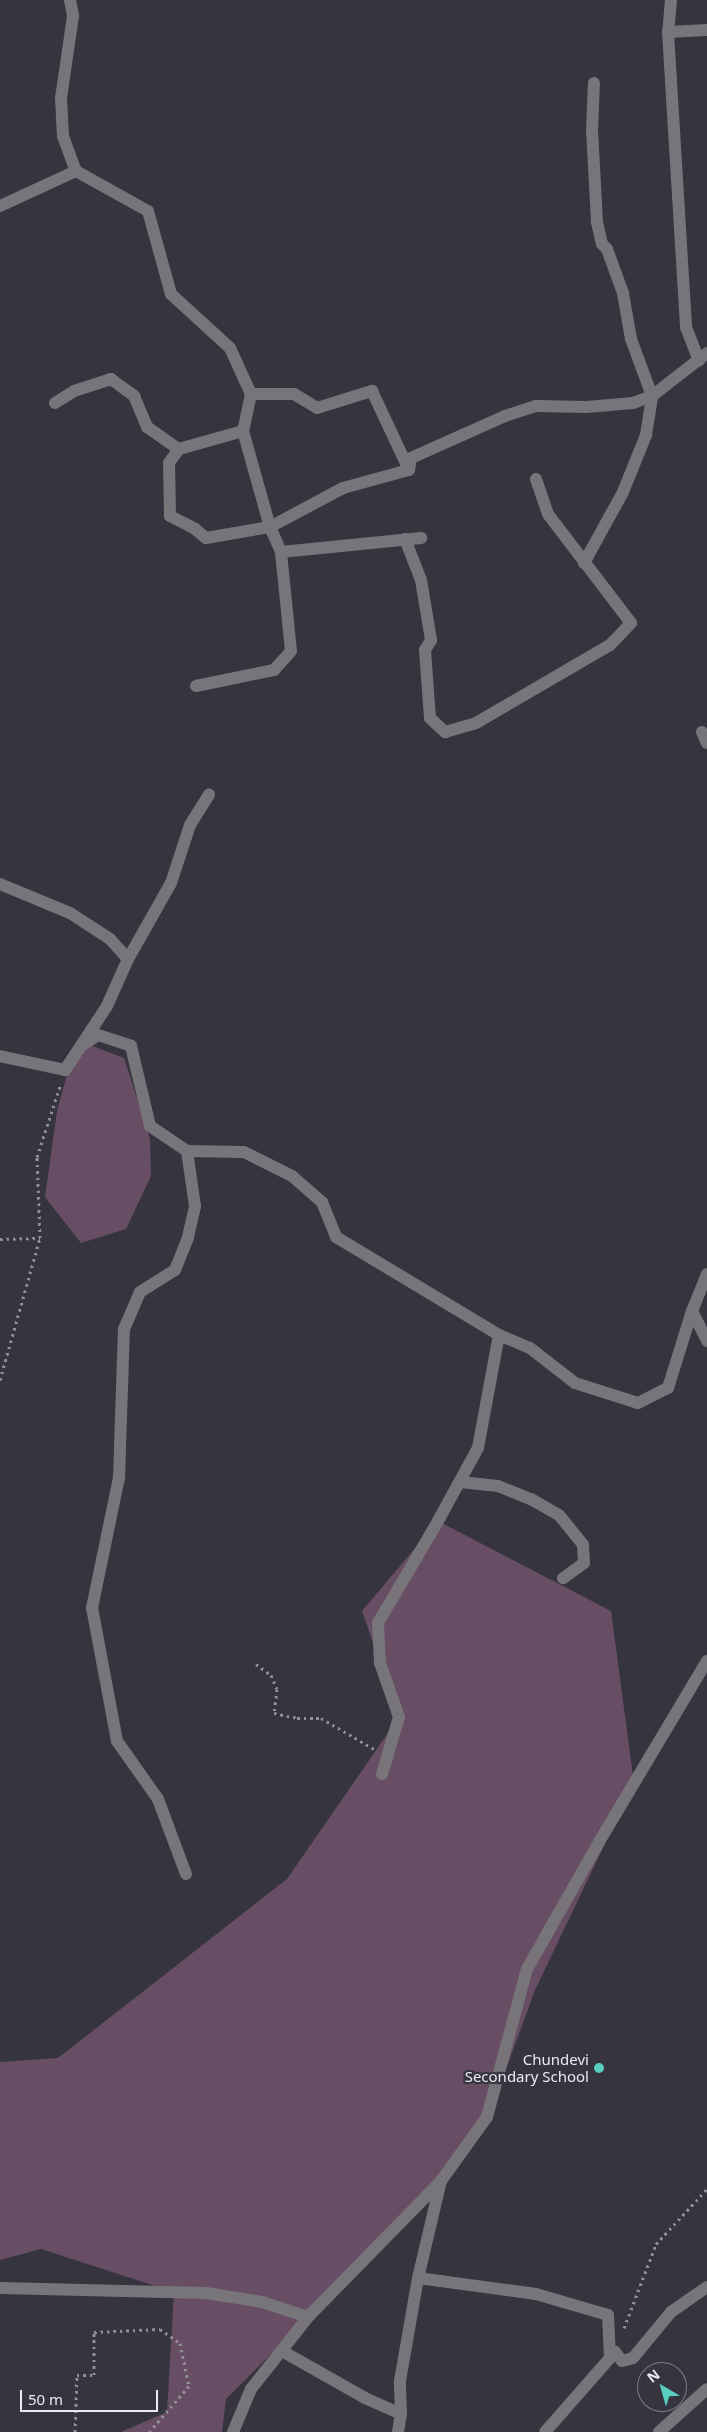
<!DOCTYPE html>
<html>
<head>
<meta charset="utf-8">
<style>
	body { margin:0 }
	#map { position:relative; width:707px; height:2432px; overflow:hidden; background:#35343f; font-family:"Noto Sans",sans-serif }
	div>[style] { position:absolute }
	.green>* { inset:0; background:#684e64 }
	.path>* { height:3px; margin-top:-1.5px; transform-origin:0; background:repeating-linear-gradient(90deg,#919099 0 2.5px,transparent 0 6.5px) }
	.minor>* { height:12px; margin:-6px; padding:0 6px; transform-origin:6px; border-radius:6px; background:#78757a }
	.dots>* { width:14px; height:14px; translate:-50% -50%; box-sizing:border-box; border:2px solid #35343f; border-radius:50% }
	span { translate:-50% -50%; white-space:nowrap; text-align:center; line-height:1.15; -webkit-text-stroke:4.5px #35343f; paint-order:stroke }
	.poi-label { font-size:15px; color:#e9e9f0 }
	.right { translate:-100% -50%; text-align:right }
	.north { position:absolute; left:637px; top:2362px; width:50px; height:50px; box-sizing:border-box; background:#35343f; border:1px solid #7d7c86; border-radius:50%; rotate:322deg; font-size:14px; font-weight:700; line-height:20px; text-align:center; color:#e9e9f0 }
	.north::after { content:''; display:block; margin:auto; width:18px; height:22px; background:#58cec0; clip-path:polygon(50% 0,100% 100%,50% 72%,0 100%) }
	.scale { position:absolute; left:20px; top:2390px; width:138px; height:22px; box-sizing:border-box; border:2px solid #e9e9f0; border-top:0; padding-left:6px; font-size:15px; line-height:18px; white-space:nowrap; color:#e9e9f0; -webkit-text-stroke:4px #35343f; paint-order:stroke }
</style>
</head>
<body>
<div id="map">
	<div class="green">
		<i style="clip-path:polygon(90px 1045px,124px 1058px,150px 1139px,151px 1176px,126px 1229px,81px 1243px,45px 1197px,57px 1111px,73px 1053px)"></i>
		<i style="clip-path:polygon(438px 1521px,611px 1611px,634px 1783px,535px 1990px,483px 2132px,308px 2317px,226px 2399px,222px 2432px,121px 2432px,167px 2412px,174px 2292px,41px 2249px,0 2260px,0 2062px,58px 2058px,287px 1879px,399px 1717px,362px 1611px)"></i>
	</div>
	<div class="path">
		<i style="left:0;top:1239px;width:40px;rotate:-1.4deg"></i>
		<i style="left:0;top:1380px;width:148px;rotate:-74.3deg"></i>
		<i style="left:40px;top:1238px;width:81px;rotate:-92.1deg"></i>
		<i style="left:37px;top:1157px;width:78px;rotate:-72deg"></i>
		<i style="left:256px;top:1664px;width:19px;rotate:36deg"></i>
		<i style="left:271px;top:1675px;width:15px;rotate:67deg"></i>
		<i style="left:277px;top:1689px;width:24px;rotate:97deg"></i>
		<i style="left:274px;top:1713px;width:24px;rotate:12deg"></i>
		<i style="left:297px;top:1718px;width:24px"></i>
		<i style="left:321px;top:1718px;width:61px;rotate:30.3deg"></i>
		<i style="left:624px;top:2328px;width:90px;rotate:-69.1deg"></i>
		<i style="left:656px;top:2244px;width:75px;rotate:-47.2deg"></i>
		<i style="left:75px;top:2432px;width:57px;rotate:-88deg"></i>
		<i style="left:77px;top:2375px;width:17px"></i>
		<i style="left:94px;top:2375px;width:43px;rotate:-90deg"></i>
		<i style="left:94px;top:2332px;width:66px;rotate:-2.6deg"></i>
		<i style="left:160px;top:2329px;width:24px;rotate:35deg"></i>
		<i style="left:180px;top:2343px;width:44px;rotate:78.2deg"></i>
		<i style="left:189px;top:2386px;width:60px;rotate:130.9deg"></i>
	</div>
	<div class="minor">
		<i style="left:70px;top:0;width:16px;rotate:79deg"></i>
		<i style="left:73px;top:16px;width:83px;rotate:98.3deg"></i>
		<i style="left:61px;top:98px;width:38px;rotate:87deg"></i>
		<i style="left:63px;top:136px;width:37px;rotate:70deg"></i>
		<i style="left:76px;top:171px;width:82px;rotate:29.1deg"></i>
		<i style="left:148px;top:211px;width:86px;rotate:74.5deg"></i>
		<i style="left:171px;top:294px;width:80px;rotate:42.5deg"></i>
		<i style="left:230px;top:348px;width:51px;rotate:65.5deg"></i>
		<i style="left:251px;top:394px;width:38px;rotate:102deg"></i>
		<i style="left:243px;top:431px;width:100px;rotate:74.3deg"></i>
		<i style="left:270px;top:527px;width:27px;rotate:66deg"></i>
		<i style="left:281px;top:552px;width:141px;rotate:-5.7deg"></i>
		<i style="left:671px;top:0;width:32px;rotate:95deg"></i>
		<i style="left:668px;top:32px;width:296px;rotate:86.5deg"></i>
		<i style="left:686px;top:327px;width:36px;rotate:69deg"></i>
		<i style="left:668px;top:32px;width:39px;rotate:-3deg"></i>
		<i style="left:0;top:206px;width:84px;rotate:-24.7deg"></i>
		<i style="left:251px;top:394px;width:43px"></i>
		<i style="left:294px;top:394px;width:27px;rotate:31deg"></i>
		<i style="left:317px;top:408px;width:58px;rotate:-17.2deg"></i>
		<i style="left:372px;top:391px;width:87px;rotate:64.9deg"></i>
		<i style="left:55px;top:403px;width:22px;rotate:-32deg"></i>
		<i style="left:74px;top:391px;width:39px;rotate:-18deg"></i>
		<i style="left:111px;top:379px;width:29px;rotate:36deg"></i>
		<i style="left:134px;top:396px;width:34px;rotate:67deg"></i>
		<i style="left:147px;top:427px;width:39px;rotate:35deg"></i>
		<i style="left:243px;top:431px;width:66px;rotate:164.3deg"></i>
		<i style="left:179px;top:449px;width:17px;rotate:126deg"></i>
		<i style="left:169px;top:463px;width:53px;rotate:88.9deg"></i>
		<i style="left:170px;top:516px;width:28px;rotate:27deg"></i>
		<i style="left:195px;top:529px;width:14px;rotate:39deg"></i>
		<i style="left:206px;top:538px;width:65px;rotate:-9.8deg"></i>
		<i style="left:270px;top:527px;width:83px;rotate:-28.1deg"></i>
		<i style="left:343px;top:488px;width:68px;rotate:-15.3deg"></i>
		<i style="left:409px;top:470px;width:12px;rotate:-81deg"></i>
		<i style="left:411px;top:458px;width:103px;rotate:-24.1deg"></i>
		<i style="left:505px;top:416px;width:33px;rotate:-18deg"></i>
		<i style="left:536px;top:406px;width:51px;rotate:1.1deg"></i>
		<i style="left:587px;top:407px;width:46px;rotate:-5deg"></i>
		<i style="left:633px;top:403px;width:20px;rotate:-20deg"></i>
		<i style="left:652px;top:396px;width:70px;rotate:-38deg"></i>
		<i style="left:405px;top:539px;width:44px;rotate:68.7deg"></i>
		<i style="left:421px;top:580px;width:61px;rotate:80.5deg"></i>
		<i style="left:431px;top:640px;width:12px;rotate:121deg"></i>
		<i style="left:425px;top:650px;width:68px;rotate:85.8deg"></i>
		<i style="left:430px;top:718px;width:21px;rotate:43deg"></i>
		<i style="left:445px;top:732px;width:32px;rotate:-16deg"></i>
		<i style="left:476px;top:723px;width:155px;rotate:-30.2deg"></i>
		<i style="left:610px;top:645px;width:30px;rotate:-46deg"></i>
		<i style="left:631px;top:623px;width:137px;rotate:-127.3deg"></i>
		<i style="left:548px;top:514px;width:37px;rotate:-109deg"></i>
		<i style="left:584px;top:563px;width:81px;rotate:-61.2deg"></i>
		<i style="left:623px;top:492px;width:61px;rotate:-68deg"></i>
		<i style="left:646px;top:435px;width:39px;rotate:-81deg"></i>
		<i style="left:652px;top:396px;width:61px;rotate:-110.2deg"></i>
		<i style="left:631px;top:339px;width:47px;rotate:-99.9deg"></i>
		<i style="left:623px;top:293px;width:47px;rotate:-110deg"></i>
		<i style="left:607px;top:249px;width:7px;rotate:-135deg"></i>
		<i style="left:602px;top:244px;width:23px;rotate:-103deg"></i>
		<i style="left:597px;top:222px;width:92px;rotate:-93.1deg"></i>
		<i style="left:592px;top:130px;width:47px;rotate:-87.6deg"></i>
		<i style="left:196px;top:686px;width:80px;rotate:-11.6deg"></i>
		<i style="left:274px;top:670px;width:25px;rotate:-48deg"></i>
		<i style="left:291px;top:651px;width:100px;rotate:-95.8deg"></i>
		<i style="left:702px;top:732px;width:12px;rotate:66deg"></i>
		<i style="left:0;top:884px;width:76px;rotate:22.5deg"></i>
		<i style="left:70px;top:913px;width:48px;rotate:33deg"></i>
		<i style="left:110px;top:939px;width:27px;rotate:48deg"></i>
		<i style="left:128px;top:959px;width:51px;rotate:114.1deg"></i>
		<i style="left:107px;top:1006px;width:77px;rotate:123.3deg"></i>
		<i style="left:65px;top:1070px;width:29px;rotate:-56deg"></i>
		<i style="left:81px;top:1046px;width:20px;rotate:-33deg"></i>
		<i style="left:98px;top:1035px;width:35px;rotate:18deg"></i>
		<i style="left:131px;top:1046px;width:82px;rotate:76.6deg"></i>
		<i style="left:150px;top:1126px;width:45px;rotate:34deg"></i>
		<i style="left:187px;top:1151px;width:57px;rotate:1deg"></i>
		<i style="left:244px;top:1152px;width:54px;rotate:26.6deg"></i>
		<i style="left:292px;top:1176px;width:40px;rotate:41deg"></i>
		<i style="left:322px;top:1202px;width:38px;rotate:68deg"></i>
		<i style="left:336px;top:1237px;width:190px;rotate:31deg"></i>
		<i style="left:499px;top:1335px;width:34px;rotate:23deg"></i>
		<i style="left:530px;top:1348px;width:57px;rotate:37.9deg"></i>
		<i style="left:575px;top:1383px;width:66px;rotate:17.6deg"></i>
		<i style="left:638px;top:1403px;width:34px;rotate:-27deg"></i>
		<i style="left:668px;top:1388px;width:81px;rotate:-72.7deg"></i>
		<i style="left:128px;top:959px;width:87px;rotate:-60.5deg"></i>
		<i style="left:171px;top:883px;width:61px;rotate:-71.9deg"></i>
		<i style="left:190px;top:825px;width:36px;rotate:-58deg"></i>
		<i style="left:0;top:1056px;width:66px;rotate:12.2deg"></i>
		<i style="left:707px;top:1274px;width:40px;rotate:112deg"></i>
		<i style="left:692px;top:1311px;width:34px;rotate:63deg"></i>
		<i style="left:460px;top:1482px;width:38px;rotate:6deg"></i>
		<i style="left:498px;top:1486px;width:35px;rotate:22deg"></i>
		<i style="left:531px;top:1499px;width:32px;rotate:30deg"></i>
		<i style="left:559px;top:1515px;width:38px;rotate:51deg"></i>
		<i style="left:583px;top:1545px;width:18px;rotate:87deg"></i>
		<i style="left:584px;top:1563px;width:26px;rotate:144deg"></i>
		<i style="left:382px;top:1774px;width:59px;rotate:-73.4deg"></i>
		<i style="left:399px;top:1717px;width:57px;rotate:-109.4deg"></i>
		<i style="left:380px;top:1663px;width:40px;rotate:-92.9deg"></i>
		<i style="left:378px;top:1623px;width:118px;rotate:-59.5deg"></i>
		<i style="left:438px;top:1521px;width:83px;rotate:-61.3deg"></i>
		<i style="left:478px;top:1448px;width:115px;rotate:-79.5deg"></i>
		<i style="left:186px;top:1874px;width:80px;rotate:-110.5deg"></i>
		<i style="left:158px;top:1799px;width:71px;rotate:-125.3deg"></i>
		<i style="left:117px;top:1741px;width:135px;rotate:-100.6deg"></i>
		<i style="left:92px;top:1608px;width:133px;rotate:-78.3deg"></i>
		<i style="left:119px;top:1478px;width:149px;rotate:-88.1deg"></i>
		<i style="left:124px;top:1329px;width:40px;rotate:-66.6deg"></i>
		<i style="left:140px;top:1292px;width:41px;rotate:-32.2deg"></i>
		<i style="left:175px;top:1270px;width:35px;rotate:-68deg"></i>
		<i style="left:188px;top:1237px;width:32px;rotate:-77deg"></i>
		<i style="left:195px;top:1206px;width:56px;rotate:-98.3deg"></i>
		<i style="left:418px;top:2278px;width:119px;rotate:7.7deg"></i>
		<i style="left:536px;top:2294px;width:75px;rotate:16.3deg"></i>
		<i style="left:608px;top:2315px;width:43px;rotate:87.3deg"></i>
		<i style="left:610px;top:2358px;width:98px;rotate:131.3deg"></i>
		<i style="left:0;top:2288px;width:206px;rotate:1.4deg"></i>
		<i style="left:206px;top:2293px;width:57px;rotate:9.1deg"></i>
		<i style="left:262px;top:2302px;width:48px;rotate:18.1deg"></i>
		<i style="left:282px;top:2351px;width:95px;rotate:29.5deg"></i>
		<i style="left:365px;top:2398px;width:39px;rotate:24deg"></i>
		<i style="left:610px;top:2358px;width:8px;rotate:-50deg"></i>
		<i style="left:615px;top:2352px;width:11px;rotate:52deg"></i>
		<i style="left:622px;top:2361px;width:11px;rotate:-15deg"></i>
		<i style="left:633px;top:2358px;width:60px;rotate:-50.4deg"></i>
		<i style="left:671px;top:2312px;width:44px;rotate:-34.8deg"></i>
		<i style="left:233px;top:2432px;width:47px;rotate:-67.3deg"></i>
		<i style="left:251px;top:2389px;width:92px;rotate:-51.6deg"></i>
		<i style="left:308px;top:2317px;width:190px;rotate:-45.6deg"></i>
		<i style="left:441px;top:2181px;width:79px;rotate:-54.3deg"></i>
		<i style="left:487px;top:2117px;width:153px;rotate:-74.9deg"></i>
		<i style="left:527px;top:1969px;width:146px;rotate:-60.4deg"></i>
		<i style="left:599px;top:1842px;width:211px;rotate:-59.2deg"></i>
		<i style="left:398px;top:2432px;width:18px;rotate:-81deg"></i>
		<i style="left:401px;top:2414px;width:33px;rotate:-92deg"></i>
		<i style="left:400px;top:2381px;width:105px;rotate:-80.1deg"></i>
		<i style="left:418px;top:2278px;width:100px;rotate:-76.7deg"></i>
		<i style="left:659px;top:2432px;width:64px;rotate:-41.9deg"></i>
	</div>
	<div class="dots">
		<i style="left:599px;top:2068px;background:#58cec0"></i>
	</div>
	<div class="poi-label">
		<span class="right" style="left:589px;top:2068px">Chundevi<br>Secondary School</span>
	</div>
	<div class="north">N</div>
	<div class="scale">50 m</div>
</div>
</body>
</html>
